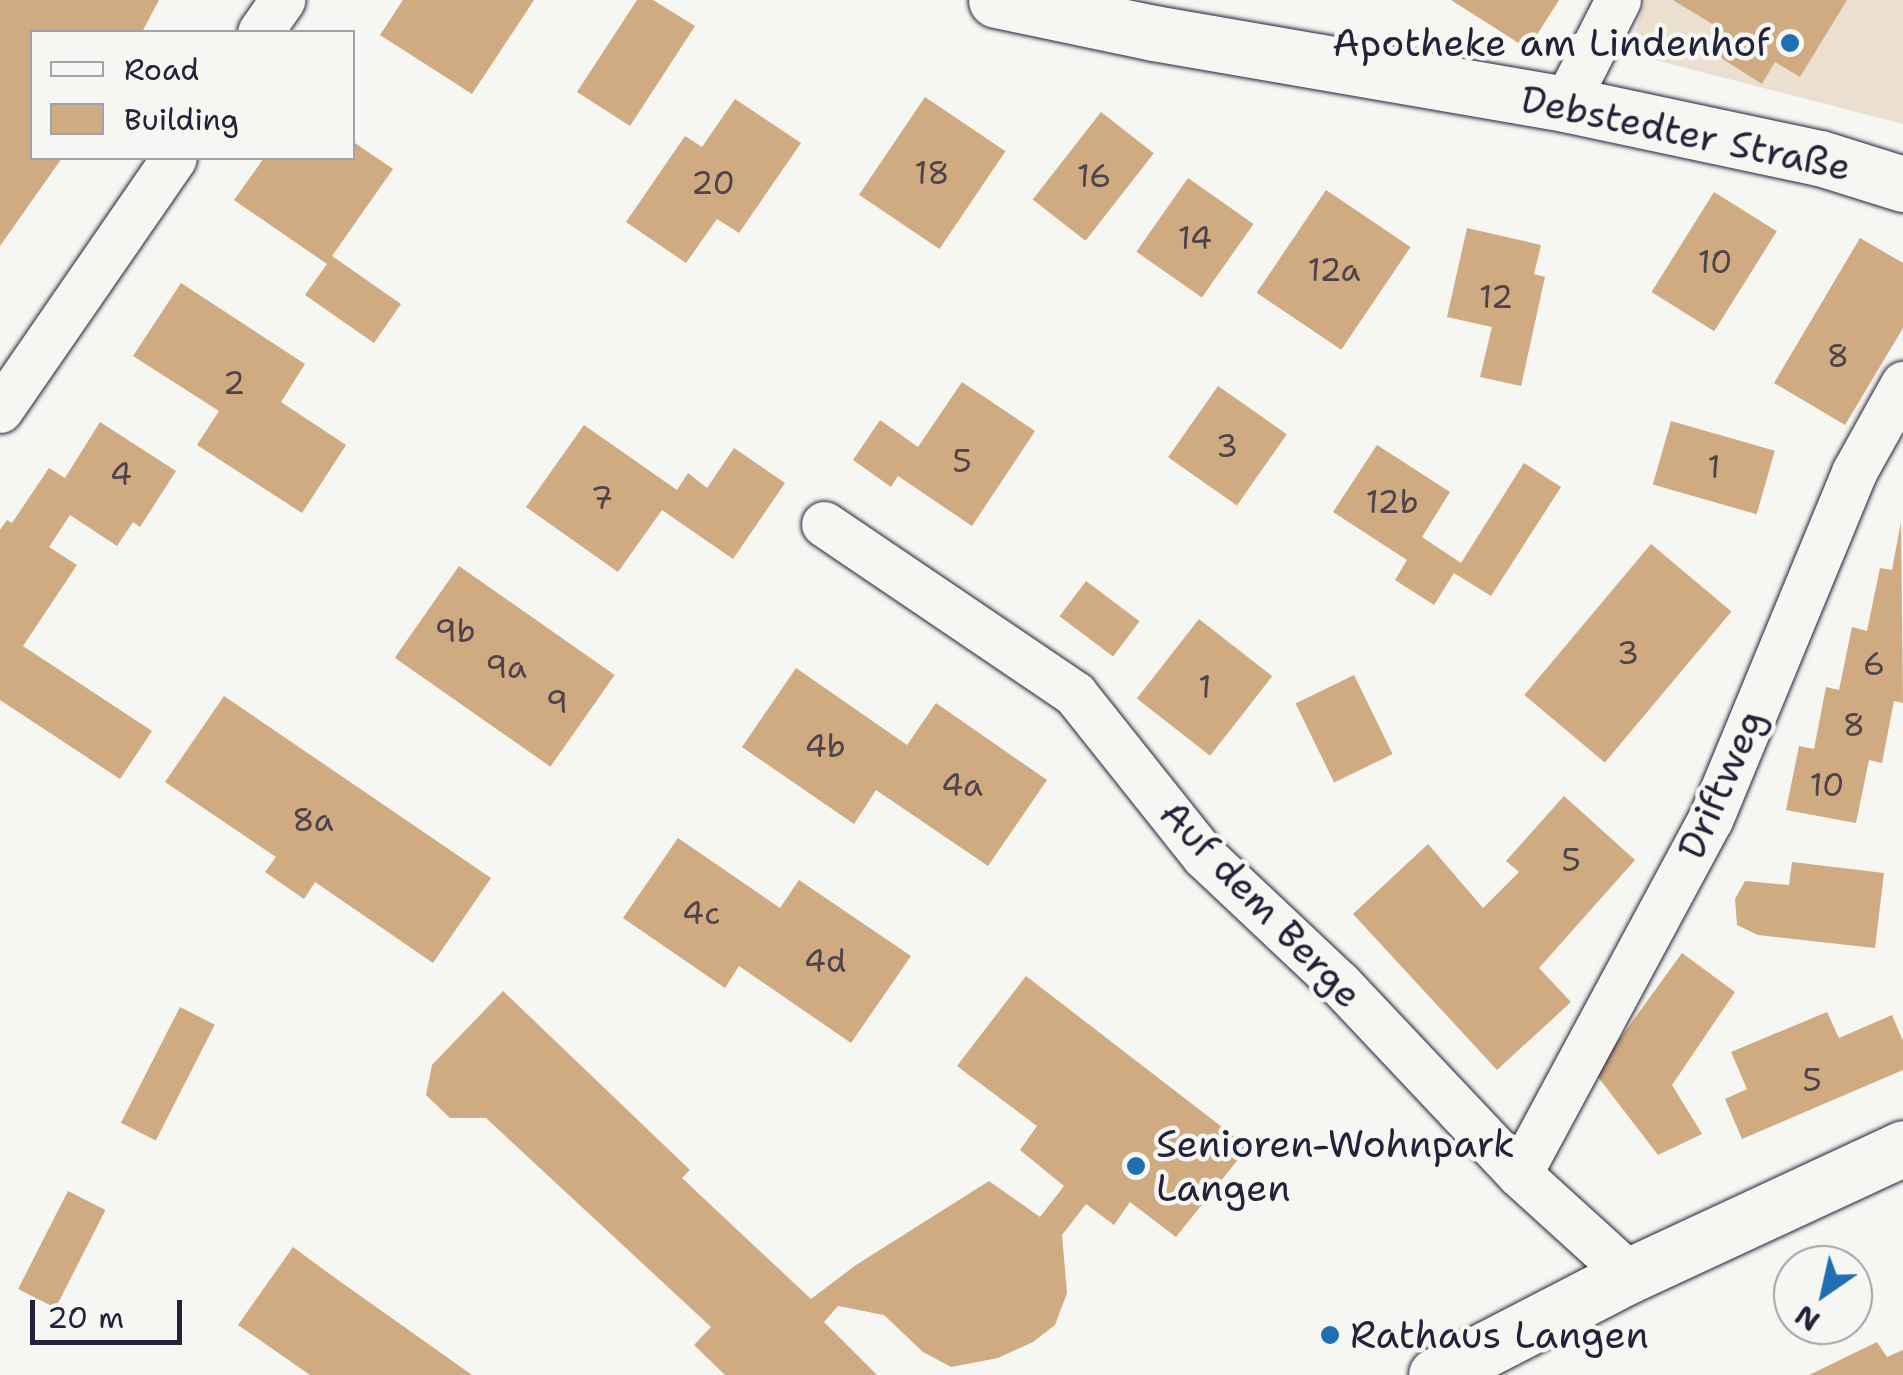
<!DOCTYPE html>
<html>
<head>
<meta charset="utf-8">
<style>
	body { margin:0 }
	#map { position:relative; width:1903px; height:1375px; overflow:hidden; background:#f6f6f2; font-family:"Shantell Sans",sans-serif }
	div>[style] { position:absolute }
	.built>* { inset:0; background:#ebdfd0 }
	.building>* { inset:0; background:#d0aa81; transform-origin:0 0 }
	.roads { filter:drop-shadow(0 0 2px #22223b) drop-shadow(0 0 2px #22223b) }
	.minor>* { height:45px; margin:-22.5px; padding:0 22.5px; transform-origin:22.5px; border-radius:22.5px; background:#f6f6f2 }
	.secondary>* { height:55px; margin:-27.5px; padding:0 27.5px; transform-origin:27.5px; border-radius:27.5px; background:#f6f6f2 }
	.dots>* { width:28px; height:28px; translate:-50% -50%; box-sizing:border-box; border:5px solid #f6f6f2; border-radius:50% }
	span { translate:-50% -50%; white-space:nowrap; text-align:center; line-height:1.15; -webkit-text-stroke:9px #f6f6f2; paint-order:stroke }
	.number-label { font-size:32px; color:#4e444c }
	.number-label span { -webkit-text-stroke-width:0 }
	.poi-label { font-size:38px; color:#22223b }
	.right { translate:-100% -50%; text-align:right }
	.left { translate:0 -50%; text-align:left }
	.street-label { font-size:38px; color:#22223b }
	.legend { position:absolute; left:30px; top:30px; width:325px; height:130px; box-sizing:border-box; background:#f6f6f2; border:2px solid #a1a1a9; margin:0; padding:12px 18px; list-style:none; font-size:30px; color:#22223b }
	.legend li { display:flex; align-items:center; gap:20px; height:50px }
	.legend b { width:50px; border:2px solid #a1a1a9 }
	.north { position:absolute; left:1773px; top:1245px; width:100px; height:100px; box-sizing:border-box; background:#f6f6f2; border:2px solid #a1a1a9; border-radius:50%; rotate:214deg; font-size:28px; font-weight:700; line-height:40px; text-align:center; color:#22223b }
	.north::after { content:''; display:block; margin:auto; width:35px; height:45px; background:#1f6fb2; clip-path:polygon(50% 0,100% 100%,50% 72%,0 100%) }
	.scale { position:absolute; left:30px; top:1300px; width:152px; height:45px; box-sizing:border-box; border:5px solid #22223b; border-top:0; padding-left:12px; font-size:30px; line-height:35px; white-space:nowrap; color:#22223b; -webkit-text-stroke:8px #f6f6f2; paint-order:stroke }
</style>
</head>
<body>
<div id="map">
	<div class="built">
		<i style="clip-path:polygon(1646px 0,1903px 0,1903px 124px,1628px 53px)"></i>
	</div>
	<div class="building">
		<i style="clip-path:polygon(0 0,159px 0,142px 32px,32px 32px,32px 158px,62px 158px,0 246px)"></i>
		<i style="clip-path:polygon(403px 0,534px 0,472px 94px,380px 35px)"></i>
		<i style="clip-path:polygon(637px 0,653px 0,695px 26px,630px 126px,577px 92px)"></i>
		<i style="clip-path:polygon(1451px 0,1559px 0,1528px 49px)"></i>
		<i style="clip-path:polygon(1673px 0,1847px 0,1800px 77px,1775px 62px,1762px 84px,1710px 51px,1722px 30px)"></i>
		<i style="left:925px;top:97px;width:97px;height:118px;rotate:34deg"></i>
		<i style="clip-path:polygon(735px 99px,801px 143px,739px 233px,717px 219px,686px 263px,626px 222px,685px 136px,702px 147px)"></i>
		<i style="left:1101px;top:112px;width:67px;height:111px;rotate:38deg"></i>
		<i style="clip-path:polygon(352px 141px,393px 169px,332px 256px,401px 304px,374px 343px,305px 295px,327px 264px,234px 200px,264px 158px,352px 158px)"></i>
		<i style="left:1188px;top:178px;width:80px;height:90px;rotate:35deg"></i>
		<i style="left:1326px;top:190px;width:102px;height:124px;rotate:34deg"></i>
		<i style="left:1714px;top:192px;width:74px;height:118px;rotate:32deg"></i>
		<i style="clip-path:polygon(1467px 228px,1541px 245px,1534px 274px,1545px 277px,1521px 386px,1480px 377px,1492px 327px,1447px 317px)"></i>
		<i style="clip-path:polygon(1860px 238px,1903px 263px,1903px 328px,1845px 425px,1774px 383px)"></i>
		<i style="clip-path:polygon(181px 283px,305px 364px,281px 402px,346px 445px,302px 513px,197px 445px,219px 411px,133px 356px)"></i>
		<i style="clip-path:polygon(962px 382px,1035px 431px,972px 526px,898px 476px,891px 487px,853px 460px,880px 420px,918px 447px)"></i>
		<i style="left:1218px;top:386px;width:84px;height:87px;rotate:35deg"></i>
		<i style="left:1671px;top:421px;width:108px;height:66px;rotate:16deg"></i>
		<i style="clip-path:polygon(100px 422px,176px 471px,140px 527px,133px 522px,117px 546px,70px 515px,49px 547px,77px 565px,23px 646px,152px 731px,120px 779px,0 700px,0 530px,7px 520px,12px 523px,49px 468px,65px 478px)"></i>
		<i style="clip-path:polygon(584px 425px,677px 490px,688px 473px,707px 488px,734px 448px,785px 483px,733px 559px,662px 510px,618px 572px,526px 507px)"></i>
		<i style="clip-path:polygon(1377px 445px,1450px 492px,1422px 537px,1461px 563px,1524px 463px,1561px 487px,1491px 596px,1454px 573px,1434px 605px,1395px 580px,1407px 560px,1333px 512px)"></i>
		<i style="clip-path:polygon(1901px 522px,1903px 703px,1894px 701px,1882px 763px,1869px 760px,1856px 823px,1786px 810px,1799px 746px,1814px 749px,1826px 687px,1839px 690px,1852px 627px,1867px 631px,1880px 568px,1892px 570px)"></i>
		<i style="left:1651px;top:544px;width:105px;height:197px;rotate:40deg"></i>
		<i style="left:459px;top:566px;width:190px;height:112px;rotate:35deg"></i>
		<i style="left:1086px;top:581px;width:67px;height:44px;rotate:37deg"></i>
		<i style="left:1199px;top:619px;width:93px;height:101px;rotate:38deg"></i>
		<i style="clip-path:polygon(796px 668px,907px 745px,936px 703px,1047px 780px,988px 866px,876px 790px,854px 824px,742px 747px)"></i>
		<i style="left:1354px;top:675px;width:88px;height:65px;rotate:64deg"></i>
		<i style="clip-path:polygon(224px 696px,491px 878px,433px 963px,315px 882px,304px 899px,265px 872px,276px 857px,165px 782px)"></i>
		<i style="clip-path:polygon(1564px 796px,1635px 860px,1539px 968px,1571px 1002px,1497px 1070px,1353px 914px,1428px 844px,1483px 908px,1519px 872px,1506px 861px)"></i>
		<i style="clip-path:polygon(678px 838px,780px 908px,799px 880px,911px 956px,851px 1043px,739px 966px,725px 988px,623px 918px)"></i>
		<i style="clip-path:polygon(1792px 862px,1884px 873px,1875px 948px,1758px 935px,1737px 925px,1735px 899px,1745px 881px,1789px 885px)"></i>
		<i style="clip-path:polygon(1682px 953px,1735px 992px,1672px 1085px,1702px 1134px,1658px 1155px,1595px 1073px)"></i>
		<i style="clip-path:polygon(1026px 976px,1248px 1147px,1176px 1237px,1130px 1202px,1114px 1225px,1086px 1204px,1062px 1235px,1067px 1293px,1055px 1325px,1033px 1342px,998px 1358px,951px 1367px,923px 1352px,884px 1315px,838px 1306px,824px 1322px,877px 1375px,725px 1375px,694px 1345px,711px 1327px,486px 1118px,450px 1118px,426px 1095px,432px 1065px,503px 991px,690px 1170px,682px 1178px,811px 1299px,856px 1265px,989px 1181px,1040px 1217px,1064px 1186px,1020px 1150px,1037px 1126px,957px 1066px)"></i>
		<i style="left:180px;top:1007px;width:39px;height:130px;rotate:27deg"></i>
		<i style="clip-path:polygon(1827px 1012px,1839px 1038px,1892px 1015px,1903px 1041px,1903px 1070px,1742px 1139px,1725px 1099px,1747px 1089px,1731px 1052px)"></i>
		<i style="left:68px;top:1191px;width:42px;height:110px;rotate:27deg"></i>
		<i style="clip-path:polygon(293px 1247px,331px 1275px,472px 1375px,310px 1375px,238px 1325px)"></i>
		<i style="clip-path:polygon(1877px 1342px,1887px 1357px,1903px 1350px,1903px 1375px,1809px 1375px)"></i>
	</div>
	<div class="roads">
		<div class="minor">
			<i style="left:260px;top:32px;width:39px;rotate:-55deg"></i>
			<i style="left:1565px;top:104px;width:117px;rotate:-63deg"></i>
			<i style="left:0;top:410px;width:306px;rotate:-55.4deg"></i>
			<i style="left:824px;top:524px;width:303px;rotate:34.1deg"></i>
			<i style="left:1075px;top:694px;width:207px;rotate:51.5deg"></i>
			<i style="left:1204px;top:856px;width:185px;rotate:43.3deg"></i>
			<i style="left:1339px;top:983px;width:262px;rotate:46.7deg"></i>
			<i style="left:1519px;top:1174px;width:150px;rotate:42.3deg"></i>
			<i style="left:1519px;top:1174px;width:402px;rotate:-61.7deg"></i>
			<i style="left:1710px;top:820px;width:377px;rotate:-67.5deg"></i>
			<i style="left:1854px;top:472px;width:101px;rotate:-60.9deg"></i>
		</div>
		<div class="secondary">
			<i style="left:996px;top:0;width:161px;rotate:11.8deg"></i>
			<i style="left:1154px;top:33px;width:417px;rotate:9.8deg"></i>
			<i style="left:1565px;top:104px;width:261px;rotate:12deg"></i>
			<i style="left:1820px;top:158px;width:87px;rotate:17.4deg"></i>
			<i style="left:1436px;top:1375px;width:218px;rotate:-27.3deg"></i>
			<i style="left:1630px;top:1275px;width:301px;rotate:-24.9deg"></i>
		</div>
	</div>
	<div class="dots">
		<i style="left:1790px;top:43px;background:#1f6fb2"></i>
		<i style="left:1136px;top:1166px;background:#1f6fb2"></i>
		<i style="left:1330px;top:1335px;background:#1f6fb2"></i>
	</div>
	<div class="number-label">
		<span style="left:932px;top:173px">18</span>
		<span style="left:1094px;top:176px">16</span>
		<span style="left:713px;top:183px">20</span>
		<span style="left:1195px;top:238px">14</span>
		<span style="left:1715px;top:262px">10</span>
		<span style="left:1334px;top:270px">12a</span>
		<span style="left:1496px;top:297px">12</span>
		<span style="left:1838px;top:356px">8</span>
		<span style="left:234px;top:383px">2</span>
		<span style="left:1227px;top:446px">3</span>
		<span style="left:962px;top:461px">5</span>
		<span style="left:1714px;top:467px">1</span>
		<span style="left:121px;top:474px">4</span>
		<span style="left:602px;top:498px">7</span>
		<span style="left:1392px;top:502px">12b</span>
		<span style="left:455px;top:631px">9b</span>
		<span style="left:1628px;top:653px">3</span>
		<span style="left:1874px;top:664px">6</span>
		<span style="left:506px;top:667px">9a</span>
		<span style="left:1205px;top:687px">1</span>
		<span style="left:557px;top:702px">9</span>
		<span style="left:1854px;top:725px">8</span>
		<span style="left:825px;top:746px">4b</span>
		<span style="left:962px;top:785px">4a</span>
		<span style="left:1827px;top:785px">10</span>
		<span style="left:313px;top:820px">8a</span>
		<span style="left:1571px;top:860px">5</span>
		<span style="left:701px;top:913px">4c</span>
		<span style="left:825px;top:961px">4d</span>
		<span style="left:1812px;top:1080px">5</span>
	</div>
	<div class="poi-label">
		<span class="right" style="left:1770px;top:43px">Apotheke am Lindenhof</span>
		<span class="left" style="left:1156px;top:1166px">Senioren-Wohnpark<br>Langen</span>
		<span class="left" style="left:1350px;top:1335px">Rathaus Langen</span>
	</div>
	<div class="street-label">
		<span style="left:1686px;top:133px;rotate:12deg">Debstedter Straße</span>
		<span style="left:1721px;top:784px;rotate:-66deg">Driftweg</span>
		<span style="left:1261px;top:904px;rotate:46deg">Auf dem Berge</span>
	</div>
	<ul class="legend">
	<li><b style="height:12px;background:#f6f6f2"></b>Road</li>
	<li><b style="height:28px;background:#d0aa81"></b>Building</li>
	</ul>
	<div class="north">N</div>
	<div class="scale">20 m</div>
</div>
</body>
</html>
